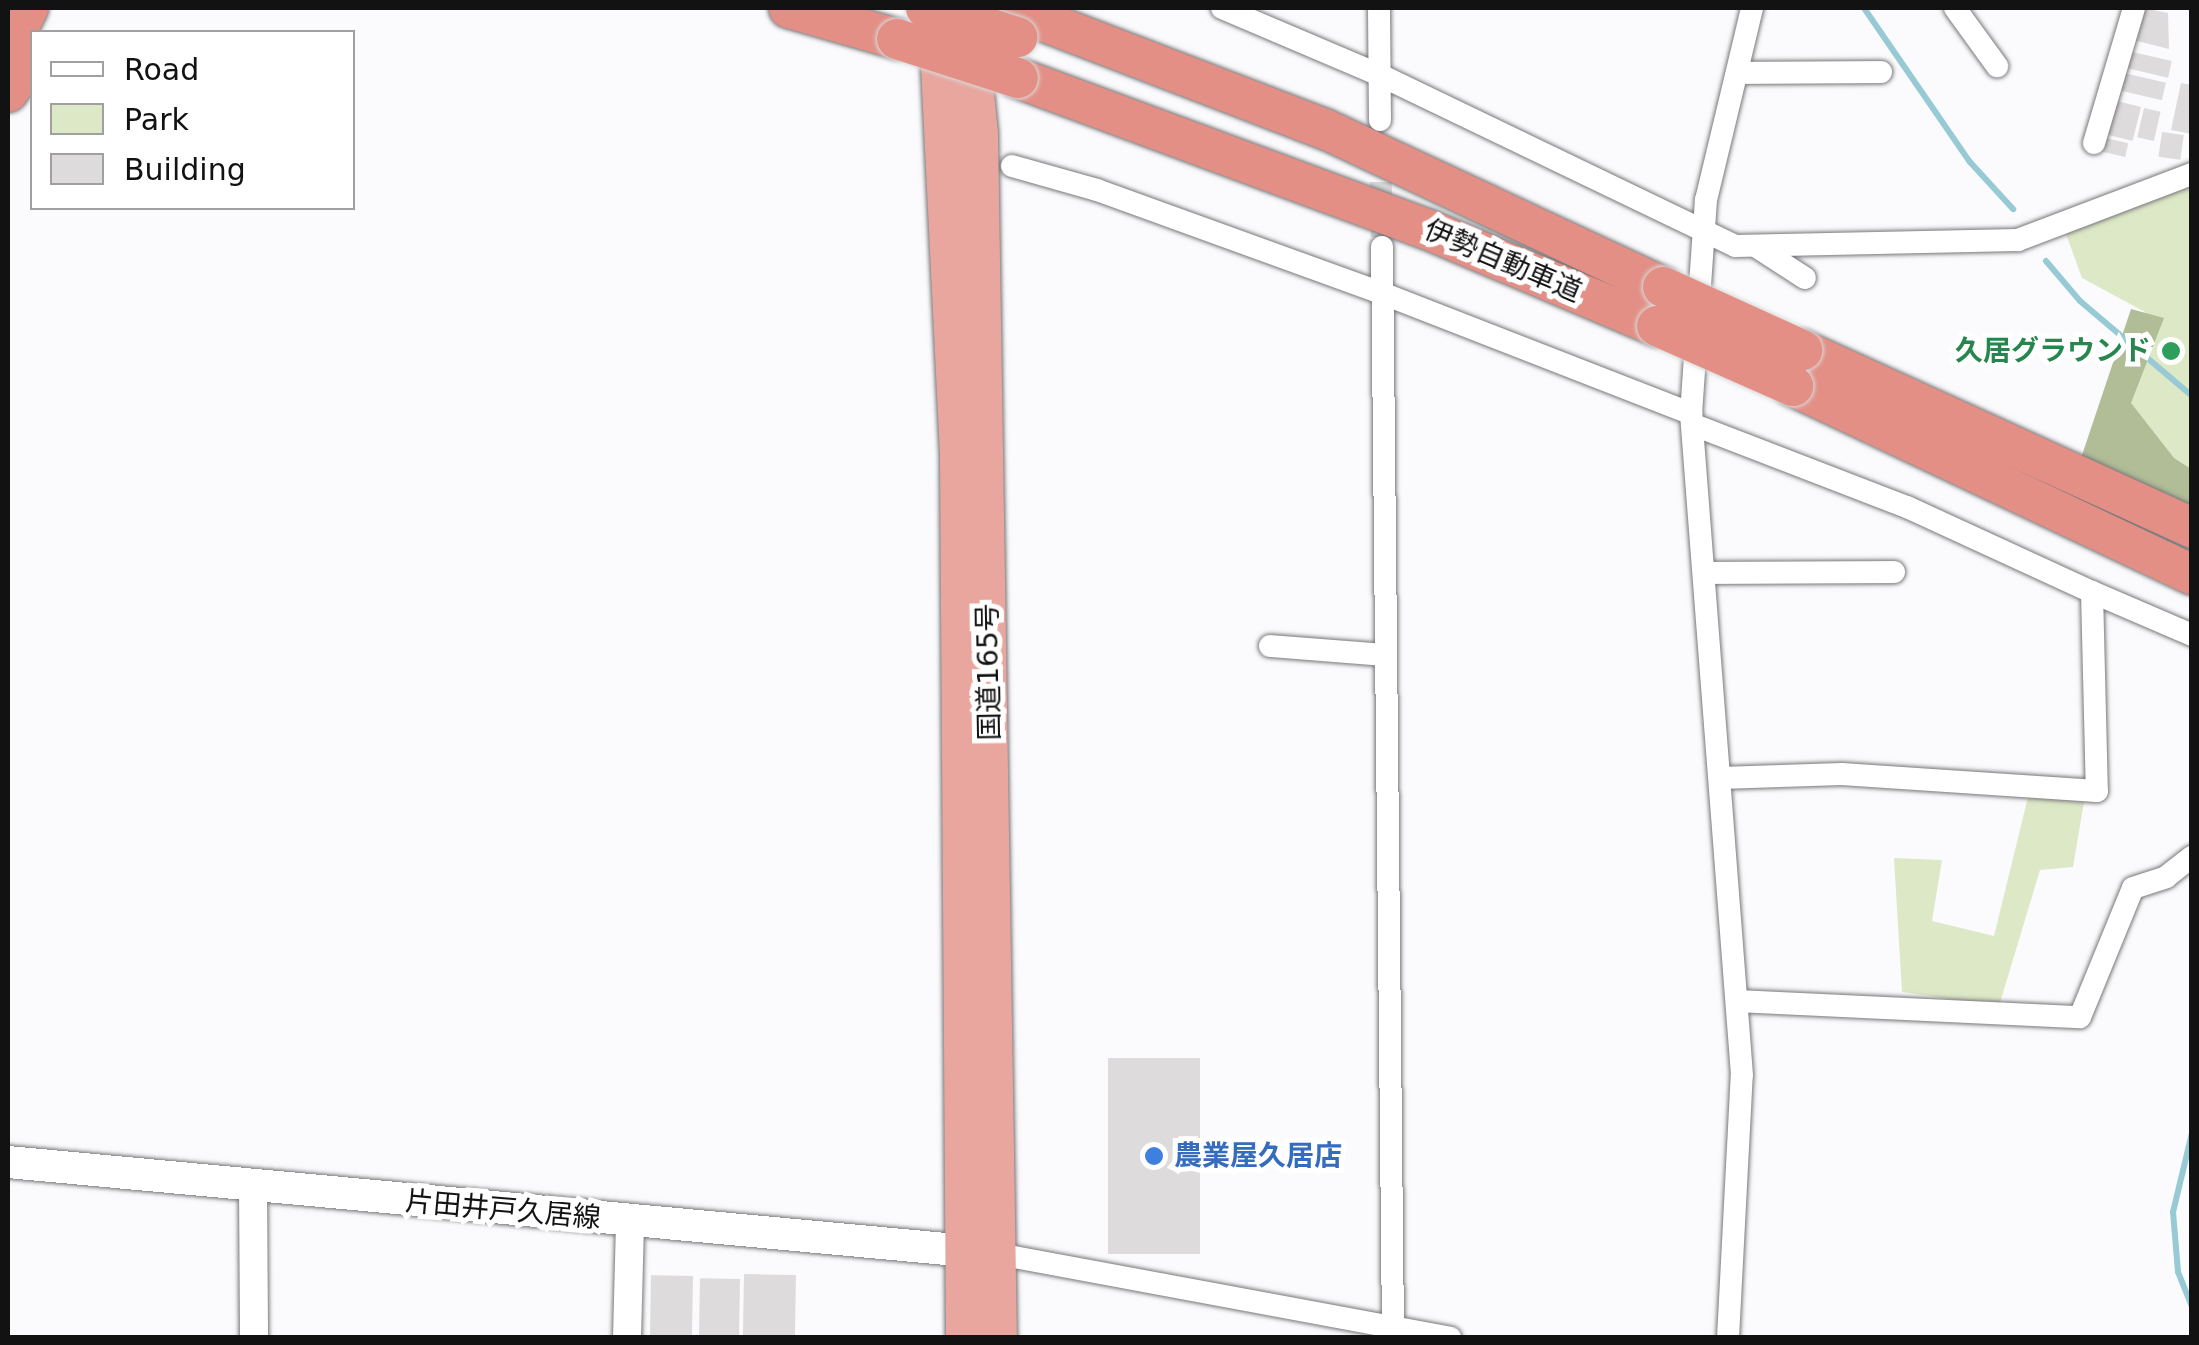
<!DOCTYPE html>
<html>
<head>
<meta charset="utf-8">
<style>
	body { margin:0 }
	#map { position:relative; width:2199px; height:1345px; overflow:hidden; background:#fbfbfd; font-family:"DejaVu Sans","Noto Sans JP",sans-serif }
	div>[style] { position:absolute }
	.green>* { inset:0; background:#dde8c7 }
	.forest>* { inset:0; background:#b0bd96 }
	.stream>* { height:6px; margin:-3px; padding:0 3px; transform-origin:3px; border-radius:3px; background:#97cad4 }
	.building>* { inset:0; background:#dddbdb; transform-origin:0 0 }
	.minor-tunnel>* { height:22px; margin-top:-11px; transform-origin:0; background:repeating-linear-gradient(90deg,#d8d8da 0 22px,transparent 0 33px) }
	.roads { filter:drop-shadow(0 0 2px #78787a) drop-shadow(0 0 2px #78787a) }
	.minor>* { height:22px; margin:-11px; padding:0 11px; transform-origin:11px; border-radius:11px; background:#fff }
	.tertiary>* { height:28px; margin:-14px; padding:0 14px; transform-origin:14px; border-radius:14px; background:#fff }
	.secondary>* { height:32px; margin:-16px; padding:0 16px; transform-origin:16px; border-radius:16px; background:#fff }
	.trunk>* { height:38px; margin:-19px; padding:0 19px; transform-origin:19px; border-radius:19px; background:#e8a69e }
	.motorway>* { height:40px; margin:-20px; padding:0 20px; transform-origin:20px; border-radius:20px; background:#e38f85 }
	.bridges { filter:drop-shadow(0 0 2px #d9d9d9) drop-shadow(0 0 2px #d9d9d9) }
	.motorway-bridge>* { height:40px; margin:-20px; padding:0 20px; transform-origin:20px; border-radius:20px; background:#e38f85 }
	.dots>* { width:28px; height:28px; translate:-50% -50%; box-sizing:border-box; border:5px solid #fff; border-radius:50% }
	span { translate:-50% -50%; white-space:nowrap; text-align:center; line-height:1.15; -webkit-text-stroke:10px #fff; paint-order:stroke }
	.street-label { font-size:28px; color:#121213 }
	.leisure-label { font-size:28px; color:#27864d; font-weight:700 }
	.right { translate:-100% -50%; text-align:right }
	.shop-label { font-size:28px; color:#366cbe; font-weight:700 }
	.left { translate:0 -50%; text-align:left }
	.frame { position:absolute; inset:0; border:10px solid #121213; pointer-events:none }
	.legend { position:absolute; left:30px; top:30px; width:325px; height:180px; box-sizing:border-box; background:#fff; border:2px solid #a0a0a1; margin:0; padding:12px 18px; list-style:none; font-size:30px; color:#121213 }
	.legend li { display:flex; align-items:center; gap:20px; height:50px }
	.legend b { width:50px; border:2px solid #a0a0a1 }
</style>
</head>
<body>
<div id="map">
	<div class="green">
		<i style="clip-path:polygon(2191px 185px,2191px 480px,2109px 418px,2145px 312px,2082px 278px,2066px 234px)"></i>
		<i style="clip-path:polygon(2028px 797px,2084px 802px,2073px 867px,2040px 870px,1999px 1006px,1902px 992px,1894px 858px,1942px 860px,1932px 921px,1994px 936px)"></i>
	</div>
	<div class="forest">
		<i style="clip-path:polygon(2131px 309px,2164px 318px,2131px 403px,2174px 458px,2191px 469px,2191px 520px,2078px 467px)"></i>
	</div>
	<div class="stream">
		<i style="left:1864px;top:8px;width:187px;rotate:55.5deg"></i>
		<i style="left:1970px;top:162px;width:64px;rotate:47.5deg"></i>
		<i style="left:2046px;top:261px;width:52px;rotate:49.6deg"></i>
		<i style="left:2080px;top:301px;width:147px;rotate:40.3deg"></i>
		<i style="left:2192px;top:1133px;width:81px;rotate:103.5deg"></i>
		<i style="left:2173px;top:1212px;width:60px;rotate:85.2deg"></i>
		<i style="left:2178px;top:1272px;width:38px;rotate:68deg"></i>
	</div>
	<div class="building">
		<i style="clip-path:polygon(2143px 8px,2168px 13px,2169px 49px,2133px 40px)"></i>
		<i style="left:2128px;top:51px;width:45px;height:17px;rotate:13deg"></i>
		<i style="left:2124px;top:73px;width:43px;height:18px;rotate:13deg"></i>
		<i style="clip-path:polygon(2181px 83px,2192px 85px,2192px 134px,2171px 130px)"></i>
		<i style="left:2109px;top:99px;width:33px;height:35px;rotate:14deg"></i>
		<i style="left:2144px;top:108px;width:17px;height:30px;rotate:13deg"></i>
		<i style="left:2162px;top:132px;width:22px;height:25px;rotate:8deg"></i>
		<i style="left:2101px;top:137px;width:28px;height:14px;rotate:13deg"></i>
		<i style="left:1200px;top:1058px;width:196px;height:92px;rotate:90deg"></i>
		<i style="left:796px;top:1275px;width:63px;height:52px;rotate:91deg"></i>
		<i style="left:693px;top:1276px;width:62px;height:42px;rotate:91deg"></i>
		<i style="left:740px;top:1279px;width:59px;height:40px;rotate:91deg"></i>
	</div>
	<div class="minor-tunnel">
		<i style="left:1380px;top:149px;width:98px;rotate:88.8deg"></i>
	</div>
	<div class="roads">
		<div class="minor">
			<i style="left:1222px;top:8px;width:172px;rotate:23deg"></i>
			<i style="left:1380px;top:75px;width:394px;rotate:25.7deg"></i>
			<i style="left:1735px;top:246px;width:283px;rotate:-1.2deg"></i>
			<i style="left:2018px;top:240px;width:186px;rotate:-20.8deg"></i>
			<i style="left:1379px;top:8px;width:112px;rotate:89.5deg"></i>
			<i style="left:1955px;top:8px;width:72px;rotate:54.1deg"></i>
			<i style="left:1737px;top:73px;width:144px;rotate:-0.4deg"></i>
			<i style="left:2094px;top:143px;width:141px;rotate:-73.5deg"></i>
			<i style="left:1012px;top:166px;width:88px;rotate:15.8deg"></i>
			<i style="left:1097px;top:190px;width:305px;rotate:19.9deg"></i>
			<i style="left:1384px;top:294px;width:330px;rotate:21.3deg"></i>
			<i style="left:1382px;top:247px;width:1078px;rotate:89.42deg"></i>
			<i style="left:1757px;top:247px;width:57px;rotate:32.9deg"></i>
			<i style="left:1694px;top:425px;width:228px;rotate:21.1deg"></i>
			<i style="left:1907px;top:507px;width:204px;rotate:24.7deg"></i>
			<i style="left:2092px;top:592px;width:199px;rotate:88.6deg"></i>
			<i style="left:2097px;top:791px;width:256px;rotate:-176.2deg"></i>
			<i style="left:1842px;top:774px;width:122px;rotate:178.1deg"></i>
			<i style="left:1707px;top:573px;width:187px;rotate:-0.3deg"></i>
			<i style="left:2092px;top:592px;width:109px;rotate:23.3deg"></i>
			<i style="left:1270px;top:646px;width:114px;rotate:4.5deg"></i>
			<i style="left:1737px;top:1001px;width:343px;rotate:2.7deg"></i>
			<i style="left:2080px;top:1017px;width:139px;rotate:-67.7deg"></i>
			<i style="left:2133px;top:888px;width:35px;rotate:-18deg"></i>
			<i style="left:2166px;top:877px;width:33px;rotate:-38deg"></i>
			<i style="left:998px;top:1254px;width:460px;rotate:10.5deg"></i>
			<i style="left:1728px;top:1338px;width:263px;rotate:-87deg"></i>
			<i style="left:1742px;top:1075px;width:663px;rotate:-94.41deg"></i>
			<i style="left:1691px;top:414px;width:215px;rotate:-86deg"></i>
			<i style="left:1706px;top:200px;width:197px;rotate:-76.5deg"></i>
		</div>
		<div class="tertiary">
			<i style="left:253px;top:1186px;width:152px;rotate:89.6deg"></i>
			<i style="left:627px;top:1338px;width:116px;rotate:-88.5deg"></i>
		</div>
		<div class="secondary">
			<i style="left:8px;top:1162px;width:985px;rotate:5.3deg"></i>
		</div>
		<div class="trunk">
			<i style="left:938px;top:25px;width:433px;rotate:87.2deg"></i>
			<i style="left:959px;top:457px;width:881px;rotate:89.61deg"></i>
			<i style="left:969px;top:35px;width:100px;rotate:84.2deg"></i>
			<i style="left:979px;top:134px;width:1204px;rotate:89.1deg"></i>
		</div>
		<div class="motorway">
			<i style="left:789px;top:8px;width:112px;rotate:16deg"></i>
			<i style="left:1009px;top:8px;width:338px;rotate:21deg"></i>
			<i style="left:1325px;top:129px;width:373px;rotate:25.1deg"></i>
			<i style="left:8px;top:48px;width:45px;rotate:-63.4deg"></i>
			<i style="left:1018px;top:78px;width:436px;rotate:20.3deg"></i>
			<i style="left:1427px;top:229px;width:250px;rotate:22.9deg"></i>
			<i style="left:8px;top:92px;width:42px;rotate:-55.6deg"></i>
			<i style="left:1802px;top:350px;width:429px;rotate:24.5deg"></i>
			<i style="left:1793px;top:386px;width:441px;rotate:25.3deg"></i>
		</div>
	</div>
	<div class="bridges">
		<div class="motorway-bridge">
			<i style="left:926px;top:8px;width:96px;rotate:17.7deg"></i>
			<i style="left:897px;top:39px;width:127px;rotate:17.9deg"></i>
			<i style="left:1663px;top:287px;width:153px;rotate:24.4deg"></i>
			<i style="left:1657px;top:326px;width:149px;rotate:23.8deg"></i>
		</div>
	</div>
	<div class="dots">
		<i style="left:2171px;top:351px;background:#2e9e5b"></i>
		<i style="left:1154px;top:1156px;background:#3f7fe0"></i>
	</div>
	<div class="street-label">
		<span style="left:1503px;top:261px;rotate:23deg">伊勢自動車道</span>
		<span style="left:989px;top:672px;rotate:-91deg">国道165号</span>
		<span style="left:503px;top:1210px;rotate:5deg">片田井戸久居線</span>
	</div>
	<div class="leisure-label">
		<span class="right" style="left:2151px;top:351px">久居グラウンド</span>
	</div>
	<div class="shop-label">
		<span class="left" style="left:1174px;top:1156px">農業屋久居店</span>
	</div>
	<div class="frame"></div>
	<ul class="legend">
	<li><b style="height:12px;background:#fff"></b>Road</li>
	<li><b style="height:28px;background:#dde8c7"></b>Park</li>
	<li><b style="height:28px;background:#dddbdb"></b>Building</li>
	</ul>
</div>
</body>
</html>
